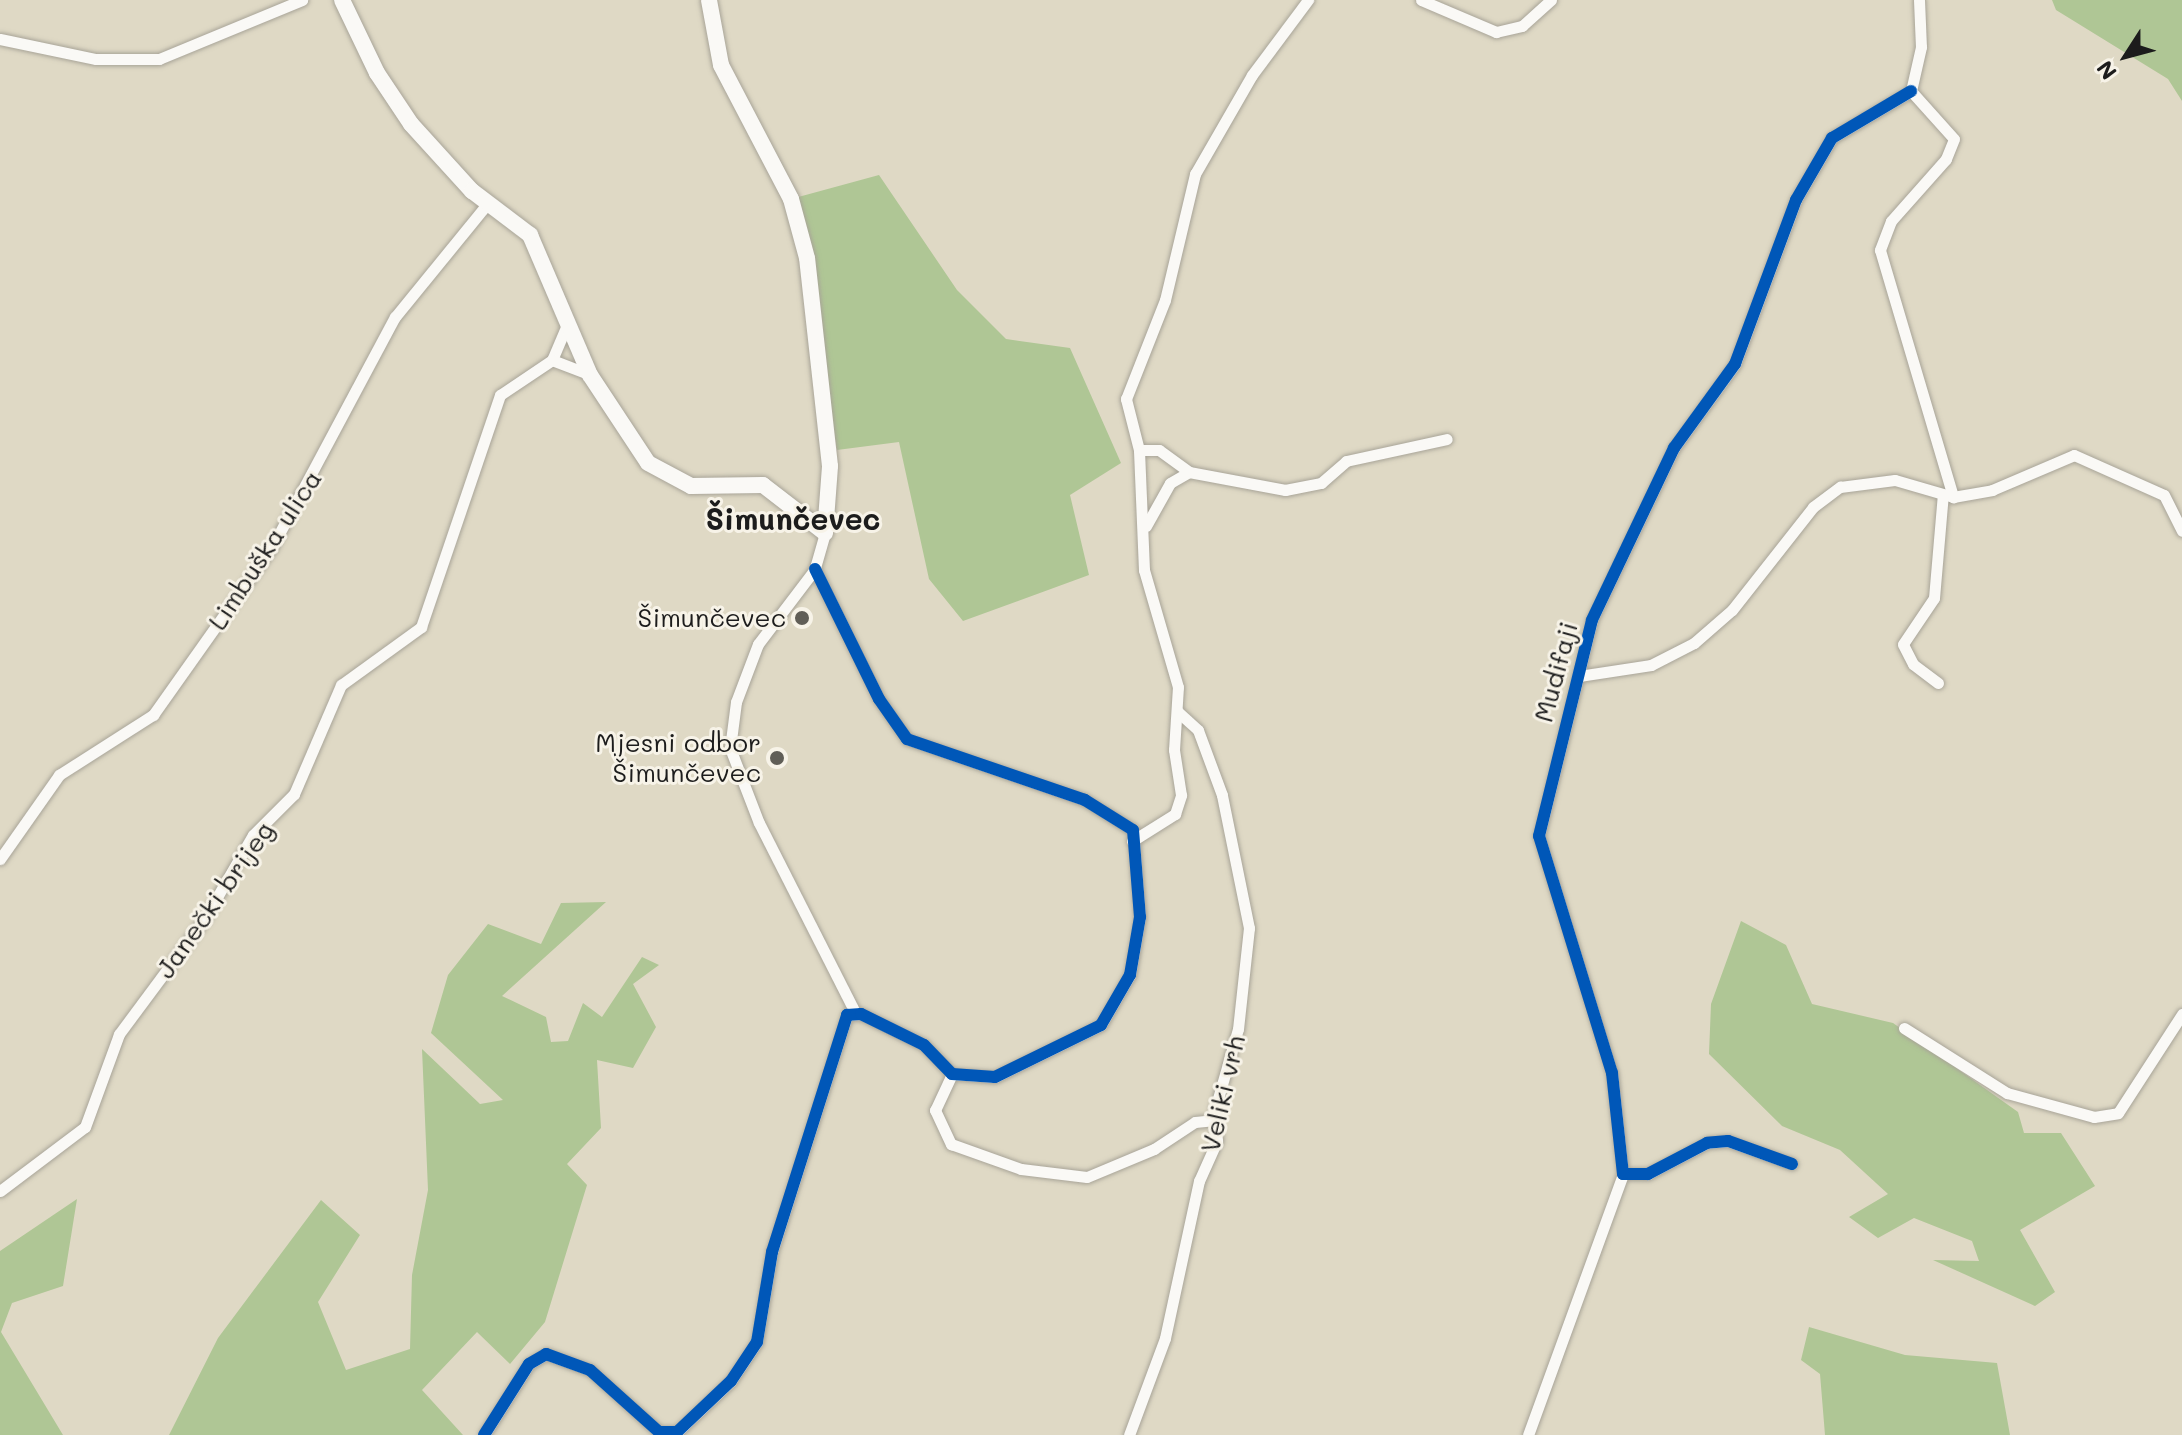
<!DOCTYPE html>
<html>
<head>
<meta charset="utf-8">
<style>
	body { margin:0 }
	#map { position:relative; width:2182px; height:1435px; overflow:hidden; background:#dfd9c5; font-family:Mali,sans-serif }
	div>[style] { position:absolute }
	.forest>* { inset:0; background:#afc695 }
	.roads { filter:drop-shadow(0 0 2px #a8a498) drop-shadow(0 0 2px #a8a498) }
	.street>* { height:11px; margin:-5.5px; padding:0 5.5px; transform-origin:5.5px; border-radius:5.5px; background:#faf9f6 }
	.secondary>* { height:16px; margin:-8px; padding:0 8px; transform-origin:8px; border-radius:8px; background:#faf9f6 }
	.cycleway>* { height:12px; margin:-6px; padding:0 6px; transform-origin:6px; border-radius:6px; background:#0057b8 }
	.dots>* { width:22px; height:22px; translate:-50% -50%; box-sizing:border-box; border:4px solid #f7f3e8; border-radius:50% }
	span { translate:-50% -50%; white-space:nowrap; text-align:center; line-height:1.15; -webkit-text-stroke:6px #f7f3e8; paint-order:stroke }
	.street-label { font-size:26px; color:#1c1c1c }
	.poi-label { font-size:26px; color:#1c1c1c }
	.right { translate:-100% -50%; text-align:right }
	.quarter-label { font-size:30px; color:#1c1c1c; font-weight:700 }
	.north { position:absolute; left:2086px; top:16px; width:80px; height:80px; -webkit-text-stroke:6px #f7f3e8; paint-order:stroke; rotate:234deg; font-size:22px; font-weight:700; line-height:32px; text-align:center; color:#1c1c1c }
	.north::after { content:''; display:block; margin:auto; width:28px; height:36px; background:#1c1c1c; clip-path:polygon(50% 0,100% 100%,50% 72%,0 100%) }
</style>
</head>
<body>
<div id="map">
	<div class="forest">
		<i style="clip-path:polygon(2052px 0,2182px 0,2182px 101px,2168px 79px,2056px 10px)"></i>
		<i style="clip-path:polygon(879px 175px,957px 290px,1006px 339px,1070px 348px,1121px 463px,1070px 495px,1089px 575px,963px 621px,929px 579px,899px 442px,837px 450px,791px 199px)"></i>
		<i style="clip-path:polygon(606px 902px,502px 996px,546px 1017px,551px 1042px,568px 1041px,583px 1003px,602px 1017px,642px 957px,659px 965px,633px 984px,656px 1027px,633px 1068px,597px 1060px,601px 1128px,567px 1164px,587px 1185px,545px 1322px,510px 1364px,477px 1332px,422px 1390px,463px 1435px,169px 1435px,218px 1338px,321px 1200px,360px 1235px,318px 1302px,346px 1370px,410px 1349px,412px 1275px,428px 1190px,422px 1049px,480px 1104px,503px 1100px,431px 1033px,448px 975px,488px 924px,541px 944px,561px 903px)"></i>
		<i style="clip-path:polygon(1741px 921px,1786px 945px,1812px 1004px,1893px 1023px,2018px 1112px,2024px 1133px,2061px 1133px,2095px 1186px,2020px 1230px,2055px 1292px,2035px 1306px,1933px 1260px,1979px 1261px,1972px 1241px,1914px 1218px,1878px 1238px,1849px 1217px,1888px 1194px,1840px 1150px,1782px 1126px,1709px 1054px,1711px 1004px)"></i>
		<i style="clip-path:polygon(77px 1199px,63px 1286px,12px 1303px,1px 1332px,63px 1435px,0 1435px,0 1251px)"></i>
		<i style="clip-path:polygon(1809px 1327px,1905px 1355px,1997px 1363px,2010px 1435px,1825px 1435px,1820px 1374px,1801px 1360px)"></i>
	</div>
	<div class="roads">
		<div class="street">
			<i style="left:1421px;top:0;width:82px;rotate:23.1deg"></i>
			<i style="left:1496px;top:32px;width:27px;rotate:-13deg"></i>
			<i style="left:1522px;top:26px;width:39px;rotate:-42deg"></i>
			<i style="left:1919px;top:0;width:47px;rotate:87.6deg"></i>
			<i style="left:1921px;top:47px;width:45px;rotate:102.8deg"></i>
			<i style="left:1911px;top:91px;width:64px;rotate:48.1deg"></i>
			<i style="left:1954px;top:139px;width:22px;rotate:112deg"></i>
			<i style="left:1946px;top:159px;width:83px;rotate:131.6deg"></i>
			<i style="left:1891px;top:221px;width:31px;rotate:111deg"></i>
			<i style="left:1880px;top:250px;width:258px;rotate:73.5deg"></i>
			<i style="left:0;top:39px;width:98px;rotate:11.8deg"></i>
			<i style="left:96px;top:59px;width:63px"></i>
			<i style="left:159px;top:59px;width:155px;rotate:-22.4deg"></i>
			<i style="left:552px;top:360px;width:39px;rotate:-67deg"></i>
			<i style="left:1139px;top:450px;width:20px"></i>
			<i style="left:1159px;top:450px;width:37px;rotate:36deg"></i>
			<i style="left:1189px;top:472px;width:98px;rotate:10.6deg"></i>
			<i style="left:1285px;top:490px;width:37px;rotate:-11deg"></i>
			<i style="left:1321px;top:483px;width:33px;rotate:-41deg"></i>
			<i style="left:1346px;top:461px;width:103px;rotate:-12.3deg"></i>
			<i style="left:1146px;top:526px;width:49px;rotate:-60.8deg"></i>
			<i style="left:1170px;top:483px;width:22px;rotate:-30deg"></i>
			<i style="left:825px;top:533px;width:37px;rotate:106deg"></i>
			<i style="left:815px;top:569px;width:94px;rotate:127.2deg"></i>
			<i style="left:758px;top:644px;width:62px;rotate:110.8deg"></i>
			<i style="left:736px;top:702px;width:46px;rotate:97.4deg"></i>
			<i style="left:730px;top:748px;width:80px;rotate:68.9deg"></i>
			<i style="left:759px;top:823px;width:212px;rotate:63.1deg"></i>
			<i style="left:1579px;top:676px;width:73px;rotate:-8.7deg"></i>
			<i style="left:1651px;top:665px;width:48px;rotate:-27.1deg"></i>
			<i style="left:1694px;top:643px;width:50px;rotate:-41deg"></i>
			<i style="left:1732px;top:610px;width:131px;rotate:-51.8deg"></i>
			<i style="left:1813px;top:507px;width:34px;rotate:-37deg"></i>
			<i style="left:1840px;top:487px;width:55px;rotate:-7.3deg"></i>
			<i style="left:1895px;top:480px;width:60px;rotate:16.3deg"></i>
			<i style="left:1953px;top:497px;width:40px;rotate:-10deg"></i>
			<i style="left:1992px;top:490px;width:89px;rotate:-23.1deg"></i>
			<i style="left:2074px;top:455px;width:98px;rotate:24deg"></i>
			<i style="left:2164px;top:495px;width:40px;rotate:63.4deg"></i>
			<i style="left:1938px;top:683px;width:31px;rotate:-143deg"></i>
			<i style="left:1913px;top:664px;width:22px;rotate:-117deg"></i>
			<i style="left:1903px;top:644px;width:55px;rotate:-56deg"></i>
			<i style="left:1934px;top:598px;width:104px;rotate:-85.1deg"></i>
			<i style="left:1132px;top:841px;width:51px;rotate:-32.1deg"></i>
			<i style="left:1175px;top:814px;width:20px;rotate:-72deg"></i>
			<i style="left:1181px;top:795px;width:46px;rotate:-98.8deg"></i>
			<i style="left:1174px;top:750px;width:63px;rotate:-86.4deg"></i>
			<i style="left:1178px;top:687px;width:122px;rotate:-106.2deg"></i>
			<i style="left:1144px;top:570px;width:120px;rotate:-92.4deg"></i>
			<i style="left:1139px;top:450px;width:53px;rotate:-104.3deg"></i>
			<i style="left:1126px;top:399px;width:106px;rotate:-68.5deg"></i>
			<i style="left:1165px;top:300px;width:130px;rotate:-76.6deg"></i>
			<i style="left:1195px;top:174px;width:114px;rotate:-60.1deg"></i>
			<i style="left:1252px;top:75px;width:94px;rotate:-53.3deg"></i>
			<i style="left:0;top:859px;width:103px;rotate:-54.9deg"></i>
			<i style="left:59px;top:775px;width:112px;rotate:-32.6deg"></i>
			<i style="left:153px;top:715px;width:206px;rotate:-54.7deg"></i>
			<i style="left:272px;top:547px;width:261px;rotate:-61.9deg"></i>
			<i style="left:395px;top:317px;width:147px;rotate:-50.8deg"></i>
			<i style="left:1904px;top:1028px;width:122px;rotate:32.3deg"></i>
			<i style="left:2007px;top:1093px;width:90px;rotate:15.4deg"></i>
			<i style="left:2094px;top:1117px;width:24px;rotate:-9deg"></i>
			<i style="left:2118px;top:1113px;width:118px;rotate:-57.1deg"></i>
			<i style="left:952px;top:1074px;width:40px;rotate:115deg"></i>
			<i style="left:935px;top:1110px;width:38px;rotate:65deg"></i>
			<i style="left:951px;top:1144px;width:74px;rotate:19.7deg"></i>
			<i style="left:1021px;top:1169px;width:66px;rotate:6.9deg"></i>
			<i style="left:1087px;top:1177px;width:73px;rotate:-22.7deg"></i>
			<i style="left:1154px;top:1149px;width:49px;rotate:-33.4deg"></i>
			<i style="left:1195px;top:1122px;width:20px;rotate:-6deg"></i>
			<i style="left:1792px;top:1164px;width:68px;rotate:-160.2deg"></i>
			<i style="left:1728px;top:1141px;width:21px;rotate:175deg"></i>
			<i style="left:1707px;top:1143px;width:67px;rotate:152.3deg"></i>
			<i style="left:1648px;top:1174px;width:25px;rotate:180deg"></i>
			<i style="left:1623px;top:1174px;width:102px;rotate:-96.2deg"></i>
			<i style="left:1612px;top:1073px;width:248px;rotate:-107.1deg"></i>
			<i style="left:1539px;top:836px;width:222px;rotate:-76.2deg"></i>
			<i style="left:1592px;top:620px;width:191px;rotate:-64.5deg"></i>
			<i style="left:1674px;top:448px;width:104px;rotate:-54deg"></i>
			<i style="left:1735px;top:364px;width:175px;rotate:-69.6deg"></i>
			<i style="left:1796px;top:200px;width:72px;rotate:-59.9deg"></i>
			<i style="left:1832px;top:138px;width:92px;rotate:-30.7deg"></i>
			<i style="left:0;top:1191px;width:106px;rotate:-37deg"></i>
			<i style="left:85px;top:1127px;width:99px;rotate:-69.9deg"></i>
			<i style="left:119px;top:1034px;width:144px;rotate:-53.4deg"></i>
			<i style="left:205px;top:918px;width:96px;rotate:-60deg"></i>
			<i style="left:253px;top:835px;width:58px;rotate:-45deg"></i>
			<i style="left:294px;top:794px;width:119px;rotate:-66.7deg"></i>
			<i style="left:341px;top:685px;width:99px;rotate:-35.9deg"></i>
			<i style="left:421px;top:627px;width:245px;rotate:-71.2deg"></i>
			<i style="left:500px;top:395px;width:63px;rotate:-33.9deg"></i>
			<i style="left:552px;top:360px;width:40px;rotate:21deg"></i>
			<i style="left:484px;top:1435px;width:84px;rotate:-57.6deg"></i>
			<i style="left:529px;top:1364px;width:20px;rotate:-30deg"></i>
			<i style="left:546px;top:1354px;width:47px;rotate:20deg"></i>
			<i style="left:590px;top:1370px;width:93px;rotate:41.9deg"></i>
			<i style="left:659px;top:1432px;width:18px"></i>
			<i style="left:677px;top:1432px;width:74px;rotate:-43.4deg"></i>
			<i style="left:731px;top:1381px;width:47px;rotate:-56.3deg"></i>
			<i style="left:757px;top:1342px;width:91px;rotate:-80.5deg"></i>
			<i style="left:772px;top:1252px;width:249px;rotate:-72.4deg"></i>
			<i style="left:847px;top:1015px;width:14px;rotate:-4deg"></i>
			<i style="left:861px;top:1014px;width:70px;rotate:26.2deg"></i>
			<i style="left:924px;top:1045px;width:40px;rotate:46deg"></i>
			<i style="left:952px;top:1074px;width:43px;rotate:4deg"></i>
			<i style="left:995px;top:1077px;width:118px;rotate:-26.1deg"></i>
			<i style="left:1101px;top:1025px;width:58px;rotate:-59.9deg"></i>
			<i style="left:1130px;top:975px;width:59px;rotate:-80.2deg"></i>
			<i style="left:1140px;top:917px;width:87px;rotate:-94.6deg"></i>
			<i style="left:1133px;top:830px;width:57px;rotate:-148deg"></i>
			<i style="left:1085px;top:800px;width:188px;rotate:-161.1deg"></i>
			<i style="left:907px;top:739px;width:49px;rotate:-125deg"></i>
			<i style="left:879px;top:699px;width:145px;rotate:-116.2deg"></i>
			<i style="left:1129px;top:1435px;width:103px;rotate:-69.6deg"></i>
			<i style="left:1165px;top:1338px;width:161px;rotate:-77.8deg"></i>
			<i style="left:1199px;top:1181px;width:44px;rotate:-65.8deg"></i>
			<i style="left:1217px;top:1141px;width:32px;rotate:-94deg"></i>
			<i style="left:1215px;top:1109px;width:83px;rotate:-74deg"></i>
			<i style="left:1238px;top:1029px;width:102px;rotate:-83.8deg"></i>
			<i style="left:1249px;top:928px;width:136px;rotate:-101.5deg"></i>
			<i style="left:1222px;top:795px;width:69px;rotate:-110.3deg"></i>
			<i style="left:1198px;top:730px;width:27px;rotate:-138deg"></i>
			<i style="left:1528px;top:1435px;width:278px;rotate:-70deg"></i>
		</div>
		<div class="secondary">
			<i style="left:342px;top:0;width:81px;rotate:64.4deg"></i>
			<i style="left:377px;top:73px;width:61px;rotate:56.3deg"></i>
			<i style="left:411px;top:124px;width:91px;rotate:47.7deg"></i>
			<i style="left:472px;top:191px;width:73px;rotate:37.2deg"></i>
			<i style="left:530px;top:235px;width:152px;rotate:66.8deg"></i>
			<i style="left:590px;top:375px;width:105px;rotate:56.6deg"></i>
			<i style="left:648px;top:463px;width:49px;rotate:28.1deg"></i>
			<i style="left:691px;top:486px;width:72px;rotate:-0.8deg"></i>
			<i style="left:763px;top:485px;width:78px;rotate:37.7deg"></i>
			<i style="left:825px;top:533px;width:67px;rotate:-85.7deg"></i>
			<i style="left:830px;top:466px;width:209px;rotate:-96.3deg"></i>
			<i style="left:807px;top:258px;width:61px;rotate:-105.2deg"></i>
			<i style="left:791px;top:199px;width:151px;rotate:-117.6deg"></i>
			<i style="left:721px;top:65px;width:66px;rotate:-100.5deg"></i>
		</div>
	</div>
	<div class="cycleway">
		<i style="left:1792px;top:1164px;width:68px;rotate:-160.2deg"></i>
		<i style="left:1728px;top:1141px;width:21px;rotate:175deg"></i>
		<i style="left:1707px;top:1143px;width:67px;rotate:152.3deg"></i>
		<i style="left:1648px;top:1174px;width:25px;rotate:180deg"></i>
		<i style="left:1623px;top:1174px;width:102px;rotate:-96.2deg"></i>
		<i style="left:1612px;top:1073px;width:248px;rotate:-107.1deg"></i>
		<i style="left:1539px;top:836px;width:222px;rotate:-76.2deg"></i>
		<i style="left:1592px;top:620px;width:191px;rotate:-64.5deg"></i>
		<i style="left:1674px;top:448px;width:104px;rotate:-54deg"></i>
		<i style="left:1735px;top:364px;width:175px;rotate:-69.6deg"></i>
		<i style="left:1796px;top:200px;width:72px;rotate:-59.9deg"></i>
		<i style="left:1832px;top:138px;width:92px;rotate:-30.7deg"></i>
		<i style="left:484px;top:1435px;width:84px;rotate:-57.6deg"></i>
		<i style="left:529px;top:1364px;width:20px;rotate:-30deg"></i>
		<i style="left:546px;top:1354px;width:47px;rotate:20deg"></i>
		<i style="left:590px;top:1370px;width:93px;rotate:41.9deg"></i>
		<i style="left:659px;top:1432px;width:18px"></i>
		<i style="left:677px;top:1432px;width:74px;rotate:-43.4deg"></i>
		<i style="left:731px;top:1381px;width:47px;rotate:-56.3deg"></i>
		<i style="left:757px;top:1342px;width:91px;rotate:-80.5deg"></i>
		<i style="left:772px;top:1252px;width:249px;rotate:-72.4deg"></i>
		<i style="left:847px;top:1015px;width:14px;rotate:-4deg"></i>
		<i style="left:861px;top:1014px;width:70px;rotate:26.2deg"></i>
		<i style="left:924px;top:1045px;width:40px;rotate:46deg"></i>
		<i style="left:952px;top:1074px;width:43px;rotate:4deg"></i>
		<i style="left:995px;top:1077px;width:118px;rotate:-26.1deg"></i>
		<i style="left:1101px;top:1025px;width:58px;rotate:-59.9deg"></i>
		<i style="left:1130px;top:975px;width:59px;rotate:-80.2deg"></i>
		<i style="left:1140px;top:917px;width:87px;rotate:-94.6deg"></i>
		<i style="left:1133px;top:830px;width:57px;rotate:-148deg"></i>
		<i style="left:1085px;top:800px;width:188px;rotate:-161.1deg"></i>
		<i style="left:907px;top:739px;width:49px;rotate:-125deg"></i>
		<i style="left:879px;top:699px;width:145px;rotate:-116.2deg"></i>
	</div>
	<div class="dots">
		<i style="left:802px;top:618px;background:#605e57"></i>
		<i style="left:777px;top:758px;background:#605e57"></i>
	</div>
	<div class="street-label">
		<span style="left:265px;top:550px;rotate:-57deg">Limbuška ulica</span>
		<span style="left:1556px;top:672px;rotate:-75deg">Mudifaji</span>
		<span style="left:215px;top:900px;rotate:-55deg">Janečki brijeg</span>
		<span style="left:1223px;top:1094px;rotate:-77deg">Veliki vrh</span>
	</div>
	<div class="poi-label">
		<span class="right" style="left:786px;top:618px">Šimunčevec</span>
		<span class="right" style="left:761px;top:758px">Mjesni odbor<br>Šimunčevec</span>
	</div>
	<div class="quarter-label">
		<span style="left:793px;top:518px">Šimunčevec</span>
	</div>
	<div class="north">N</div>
</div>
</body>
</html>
